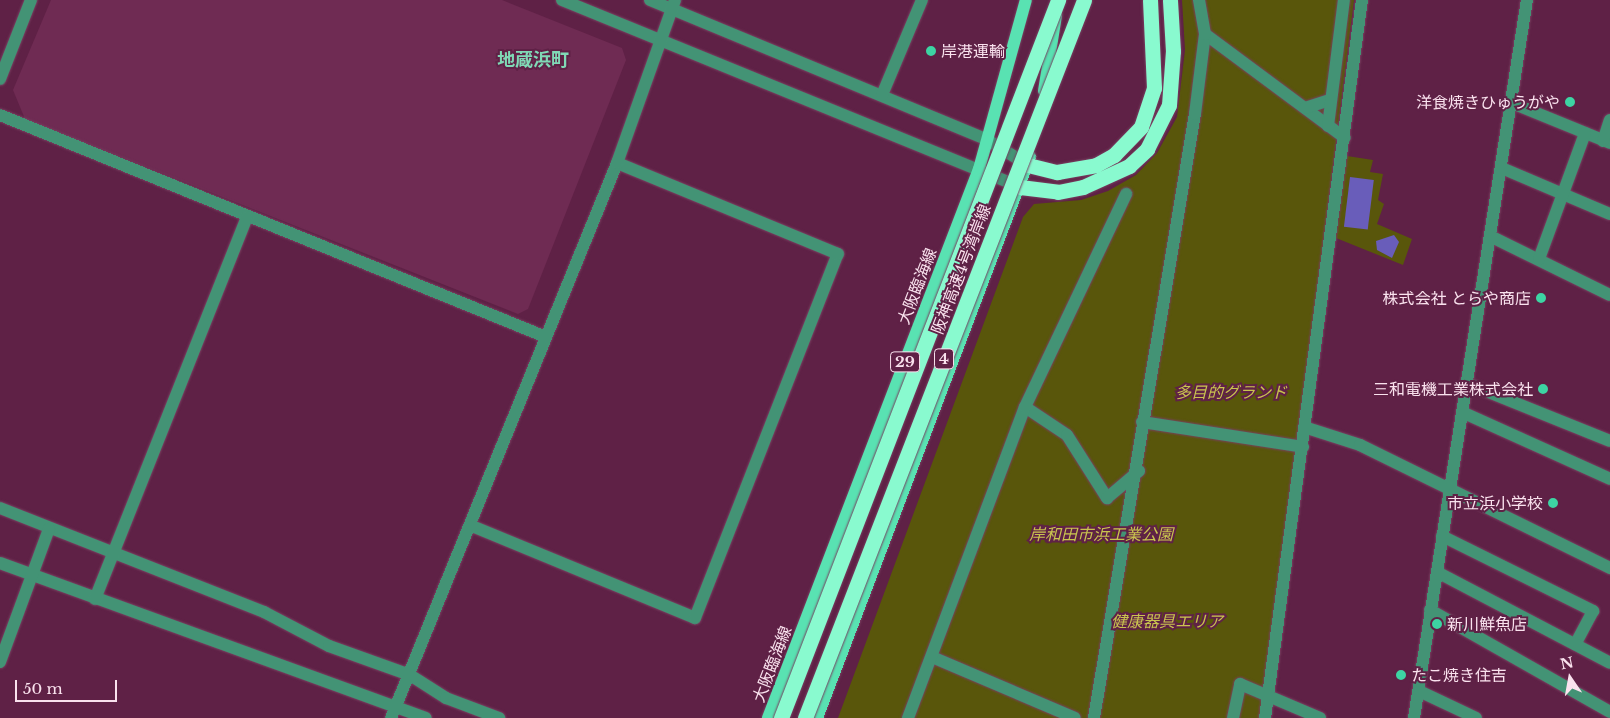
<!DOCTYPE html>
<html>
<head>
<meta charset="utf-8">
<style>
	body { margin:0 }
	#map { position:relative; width:1610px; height:718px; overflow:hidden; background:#5f2146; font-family:"Libre Baskerville","Noto Sans JP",serif }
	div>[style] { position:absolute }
	.built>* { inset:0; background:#6f2b53 }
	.green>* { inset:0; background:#59560b }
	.water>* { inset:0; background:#695dba; transform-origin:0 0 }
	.roads { filter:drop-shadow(0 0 1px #784061) drop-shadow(0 0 1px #784061) }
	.minor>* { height:12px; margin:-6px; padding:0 6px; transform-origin:6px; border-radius:6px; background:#439375 }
	.major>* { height:12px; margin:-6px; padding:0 6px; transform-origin:6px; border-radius:6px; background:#59e2b2 }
	.highway>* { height:15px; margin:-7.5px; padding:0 7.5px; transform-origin:7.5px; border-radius:7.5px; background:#89facf }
	.bridges { filter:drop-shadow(0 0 1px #784061) drop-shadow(0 0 1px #784061) }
	.highway-bridge>* { height:15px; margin:-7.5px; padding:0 7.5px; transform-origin:7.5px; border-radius:7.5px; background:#89facf }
	.dots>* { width:14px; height:14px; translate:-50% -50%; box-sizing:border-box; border:2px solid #5f2146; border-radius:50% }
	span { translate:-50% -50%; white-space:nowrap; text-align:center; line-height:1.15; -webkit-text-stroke:4px #5f2146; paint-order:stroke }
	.shield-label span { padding:1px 4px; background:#5f2146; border:1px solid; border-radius:4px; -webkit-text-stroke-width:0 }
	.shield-label { font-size:15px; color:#fae2ee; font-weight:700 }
	.poi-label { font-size:16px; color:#fae2ee }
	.left { translate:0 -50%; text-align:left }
	.right { translate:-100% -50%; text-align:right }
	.street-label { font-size:16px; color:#fae2ee }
	.park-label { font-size:16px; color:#c9c44f; font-style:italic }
	.neighbourhood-label { font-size:18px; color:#80d9b6; font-weight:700 }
	.north { position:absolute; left:1545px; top:653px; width:50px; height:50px; -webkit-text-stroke:4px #5f2146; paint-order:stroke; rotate:348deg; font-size:14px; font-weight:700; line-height:20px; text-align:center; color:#fae2ee }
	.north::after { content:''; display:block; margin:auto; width:18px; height:22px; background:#fae2ee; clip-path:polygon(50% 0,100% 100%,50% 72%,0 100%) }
	.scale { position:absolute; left:15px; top:680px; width:102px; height:22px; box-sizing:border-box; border:2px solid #fae2ee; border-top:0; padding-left:6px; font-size:15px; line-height:18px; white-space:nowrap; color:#fae2ee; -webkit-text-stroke:4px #5f2146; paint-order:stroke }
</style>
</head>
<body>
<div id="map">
	<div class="built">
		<i style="clip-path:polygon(51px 0,502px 0,622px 48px,626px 60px,528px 309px,518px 314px,25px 119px,13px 90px)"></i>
	</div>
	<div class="green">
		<i style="clip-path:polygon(1182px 0,1354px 0,1263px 718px,838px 718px,1023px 217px,1034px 204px,1081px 200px,1108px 191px,1136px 175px,1157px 153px,1177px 117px,1185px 50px)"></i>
		<i style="clip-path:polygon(1347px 156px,1373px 160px,1370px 172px,1383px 174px,1378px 200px,1384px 204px,1377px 224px,1412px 239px,1403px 265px,1336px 238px)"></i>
	</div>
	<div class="water">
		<i style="left:1350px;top:177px;width:24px;height:50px;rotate:7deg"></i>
		<i style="clip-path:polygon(1394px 235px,1399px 242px,1392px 258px,1377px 250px,1376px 241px)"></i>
	</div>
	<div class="roads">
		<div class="minor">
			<i style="left:562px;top:0;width:495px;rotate:22.2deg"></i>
			<i style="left:650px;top:0;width:364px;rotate:22.5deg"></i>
			<i style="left:986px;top:139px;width:49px;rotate:31.8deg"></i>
			<i style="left:1205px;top:34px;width:174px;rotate:36.6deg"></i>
			<i style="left:0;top:79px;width:85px;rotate:-68.6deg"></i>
			<i style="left:882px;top:95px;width:103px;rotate:-67.2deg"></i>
			<i style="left:1512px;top:103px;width:106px;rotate:22.2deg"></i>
			<i style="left:1305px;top:108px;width:26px;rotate:-18deg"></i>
			<i style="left:0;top:115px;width:589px;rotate:22.13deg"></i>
			<i style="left:1328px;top:126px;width:127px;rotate:-82.8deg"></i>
			<i style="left:1603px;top:141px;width:22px;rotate:-72deg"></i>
			<i style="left:1504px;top:169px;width:115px;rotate:23deg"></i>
			<i style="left:1492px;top:237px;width:131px;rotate:26.2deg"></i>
			<i style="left:1539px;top:259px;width:134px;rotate:-69.9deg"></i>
			<i style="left:1466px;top:383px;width:155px;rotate:21.9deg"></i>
			<i style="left:1025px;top:407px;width:50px;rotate:33.7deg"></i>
			<i style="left:1067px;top:435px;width:75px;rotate:57.6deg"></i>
			<i style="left:1107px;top:498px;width:42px;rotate:-40.2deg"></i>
			<i style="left:1464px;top:413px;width:160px;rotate:24.3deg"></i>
			<i style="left:1142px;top:422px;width:163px;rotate:8.8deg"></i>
			<i style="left:1304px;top:427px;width:59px;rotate:17.8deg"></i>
			<i style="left:1360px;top:445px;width:279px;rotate:26.2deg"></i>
			<i style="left:0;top:508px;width:284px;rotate:21.5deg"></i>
			<i style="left:264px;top:612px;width:73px;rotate:27.6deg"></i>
			<i style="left:329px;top:646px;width:86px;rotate:19.7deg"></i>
			<i style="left:410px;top:675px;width:43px;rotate:32.6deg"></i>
			<i style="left:446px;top:698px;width:57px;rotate:20.7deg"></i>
			<i style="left:472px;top:526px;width:241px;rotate:22.4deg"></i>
			<i style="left:695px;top:618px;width:391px;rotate:-68.6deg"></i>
			<i style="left:838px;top:254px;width:239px;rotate:-157.6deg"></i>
			<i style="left:1442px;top:536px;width:169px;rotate:26.4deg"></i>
			<i style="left:1593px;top:611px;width:38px;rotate:118deg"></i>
			<i style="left:0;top:563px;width:453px;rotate:20deg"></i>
			<i style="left:1437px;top:572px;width:195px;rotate:27.7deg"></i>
			<i style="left:95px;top:599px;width:411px;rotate:-68.3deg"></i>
			<i style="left:1430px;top:610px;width:207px;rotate:29.5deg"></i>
			<i style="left:932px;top:657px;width:155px;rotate:23.1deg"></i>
			<i style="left:0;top:662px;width:142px;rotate:-69.8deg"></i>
			<i style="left:1419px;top:691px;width:63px;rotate:25.3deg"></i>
			<i style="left:391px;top:718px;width:599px;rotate:-67.84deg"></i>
			<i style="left:617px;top:163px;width:173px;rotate:-70.4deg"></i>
			<i style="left:908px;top:718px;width:332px;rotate:-69.4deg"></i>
			<i style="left:1025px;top:407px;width:236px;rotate:-64.6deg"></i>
			<i style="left:1094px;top:718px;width:612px;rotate:-80.51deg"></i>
			<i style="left:1195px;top:114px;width:81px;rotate:-82.9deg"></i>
			<i style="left:1205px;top:34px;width:35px;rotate:-100deg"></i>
			<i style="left:1233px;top:718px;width:35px;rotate:-78deg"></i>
			<i style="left:1240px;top:684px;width:87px;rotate:23deg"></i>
			<i style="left:1265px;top:718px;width:725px;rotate:-82.31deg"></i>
			<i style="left:1414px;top:718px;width:727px;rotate:-81.06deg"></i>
		</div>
		<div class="major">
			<i style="left:1044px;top:91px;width:77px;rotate:-81deg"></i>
			<i style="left:768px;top:718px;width:588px;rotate:-68.98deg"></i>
			<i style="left:979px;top:169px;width:175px;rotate:-74.5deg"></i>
			<i style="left:817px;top:718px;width:600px;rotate:-69.21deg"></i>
		</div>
		<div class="highway">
			<i style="left:1028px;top:165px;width:30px;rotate:14deg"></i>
			<i style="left:1057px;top:172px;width:40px;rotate:-10deg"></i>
			<i style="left:1096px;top:165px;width:21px;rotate:-29deg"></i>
			<i style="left:1114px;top:155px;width:39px;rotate:-46deg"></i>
			<i style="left:1141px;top:127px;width:41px;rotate:-71.6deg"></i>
			<i style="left:1154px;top:88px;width:88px;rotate:-92.6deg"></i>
			<i style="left:1020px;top:187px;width:38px;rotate:7deg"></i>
			<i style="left:1058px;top:192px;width:25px;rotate:-11deg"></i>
			<i style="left:1083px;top:187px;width:51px;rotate:-24.5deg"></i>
			<i style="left:1129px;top:166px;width:25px;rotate:-43deg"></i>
			<i style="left:1147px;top:149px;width:49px;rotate:-63.4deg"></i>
			<i style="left:1169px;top:105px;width:54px;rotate:-85.8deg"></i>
			<i style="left:1173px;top:51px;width:51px;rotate:-93.4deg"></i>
		</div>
	</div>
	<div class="bridges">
		<div class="highway-bridge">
			<i style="left:781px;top:718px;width:770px;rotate:-68.9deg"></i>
			<i style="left:805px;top:718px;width:770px;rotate:-68.76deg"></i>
		</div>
	</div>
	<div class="dots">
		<i style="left:931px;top:51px;background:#3dd4a3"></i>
		<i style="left:1570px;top:102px;background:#3dd4a3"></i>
		<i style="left:1541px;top:298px;background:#3dd4a3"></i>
		<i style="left:1543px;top:389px;background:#3dd4a3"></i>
		<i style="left:1553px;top:503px;background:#3dd4a3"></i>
		<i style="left:1437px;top:624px;background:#3dd4a3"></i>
		<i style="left:1401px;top:675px;background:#3dd4a3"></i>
	</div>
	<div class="shield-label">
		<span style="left:944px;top:359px">4</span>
		<span style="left:905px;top:362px">29</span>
	</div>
	<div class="poi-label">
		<span class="left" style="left:941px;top:51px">岸港運輸</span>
		<span class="right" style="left:1560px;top:102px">洋食焼きひゅうがや</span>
		<span class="right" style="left:1531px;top:298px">株式会社 とらや商店</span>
		<span class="right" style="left:1533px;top:389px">三和電機工業株式会社</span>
		<span class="right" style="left:1543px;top:503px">市立浜小学校</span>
		<span class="left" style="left:1447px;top:624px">新川鮮魚店</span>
		<span class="left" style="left:1411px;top:675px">たこ焼き住吉</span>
	</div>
	<div class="street-label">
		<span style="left:961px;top:269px;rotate:-69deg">阪神高速4号湾岸線</span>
		<span style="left:917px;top:286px;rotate:-69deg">大阪臨海線</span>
		<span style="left:772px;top:664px;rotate:-69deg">大阪臨海線</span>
	</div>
	<div class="park-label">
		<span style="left:1231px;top:392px">多目的グランド</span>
		<span style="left:1101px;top:534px">岸和田市浜工業公園</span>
		<span style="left:1167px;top:621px">健康器具エリア</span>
	</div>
	<div class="neighbourhood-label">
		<span style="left:533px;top:60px">地蔵浜町</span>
	</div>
	<div class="north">N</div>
	<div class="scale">50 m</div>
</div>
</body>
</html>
